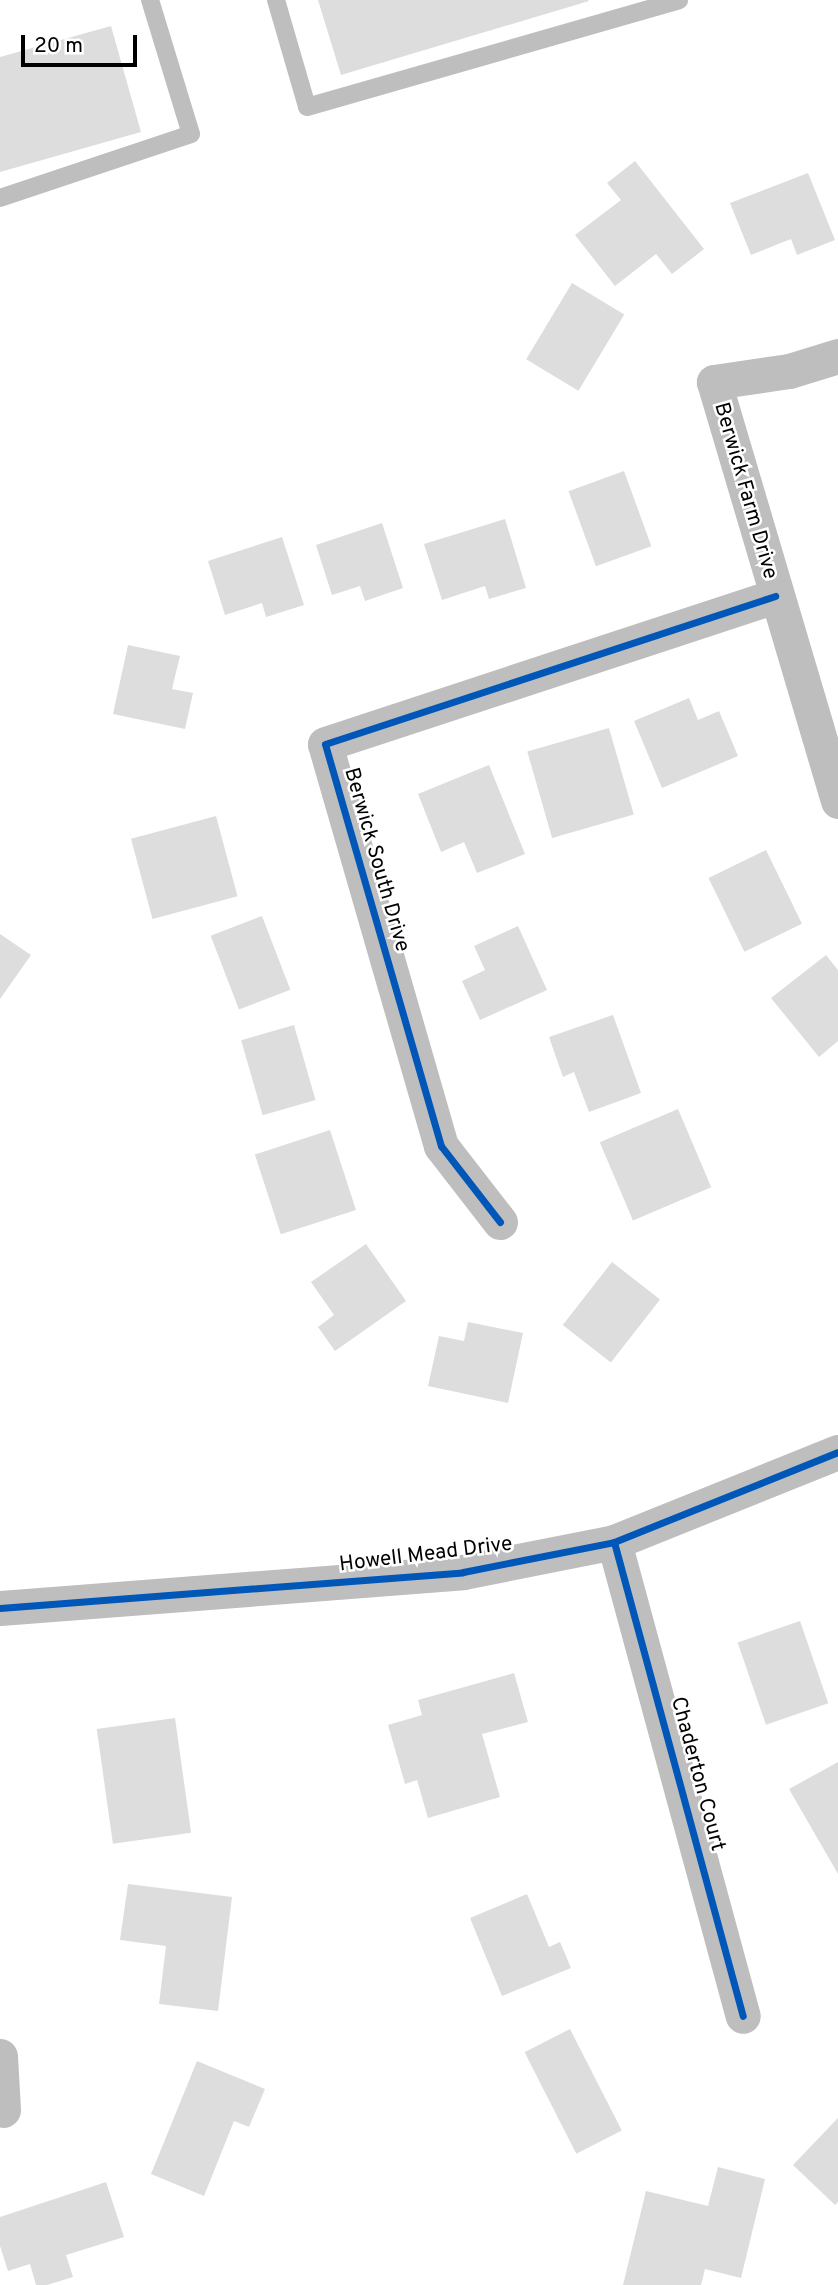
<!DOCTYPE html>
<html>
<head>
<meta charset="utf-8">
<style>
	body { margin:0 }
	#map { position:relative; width:838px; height:2285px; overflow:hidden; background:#fff; font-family:Overpass,sans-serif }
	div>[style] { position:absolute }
	.building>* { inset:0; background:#ddd; transform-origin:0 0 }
	.service>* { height:18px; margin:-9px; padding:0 9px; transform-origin:9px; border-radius:9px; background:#bebebe }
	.minor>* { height:35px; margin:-17.5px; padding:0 17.5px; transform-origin:17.5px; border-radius:17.5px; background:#bebebe }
	.cycleway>* { height:7px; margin:-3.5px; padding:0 3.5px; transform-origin:3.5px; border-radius:3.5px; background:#0057b8 }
	span { translate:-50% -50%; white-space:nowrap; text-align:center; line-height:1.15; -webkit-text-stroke:5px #fff; paint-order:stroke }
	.street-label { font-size:21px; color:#000 }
	.scale { position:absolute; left:21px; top:35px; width:116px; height:32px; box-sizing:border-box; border:4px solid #000; border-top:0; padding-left:9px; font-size:21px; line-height:24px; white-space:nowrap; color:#000; -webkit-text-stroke:5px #fff; paint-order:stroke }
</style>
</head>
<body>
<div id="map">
	<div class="building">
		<i style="clip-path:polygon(318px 0,588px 0,589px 1px,341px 75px)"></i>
		<i style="clip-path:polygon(111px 26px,141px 132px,0 172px,0 57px)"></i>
		<i style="clip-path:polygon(635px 161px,704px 249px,672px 274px,656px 254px,615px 286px,575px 235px,621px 200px,607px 183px)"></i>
		<i style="clip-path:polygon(808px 173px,835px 240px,797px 255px,791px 239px,751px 255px,730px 203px)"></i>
		<i style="left:572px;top:283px;width:61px;height:89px;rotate:31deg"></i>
		<i style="left:624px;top:471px;width:80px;height:59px;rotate:70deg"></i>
		<i style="clip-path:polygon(505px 519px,526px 588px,489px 599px,485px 586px,442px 600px,424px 544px)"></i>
		<i style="clip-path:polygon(382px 523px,403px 588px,365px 601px,360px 586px,332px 595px,316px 545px)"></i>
		<i style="clip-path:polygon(282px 537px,304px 605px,266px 617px,262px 603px,225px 615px,208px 561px)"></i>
		<i style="clip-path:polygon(128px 645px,180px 656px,172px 689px,193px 693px,185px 729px,113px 714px)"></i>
		<i style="clip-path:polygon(689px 698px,698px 720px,719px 711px,738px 756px,662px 788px,634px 721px)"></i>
		<i style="left:609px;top:728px;width:90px;height:85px;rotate:74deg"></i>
		<i style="clip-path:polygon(489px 765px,525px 854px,477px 873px,464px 842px,441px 852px,418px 794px)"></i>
		<i style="left:216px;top:816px;width:83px;height:88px;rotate:75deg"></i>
		<i style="left:766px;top:850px;width:82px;height:64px;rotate:64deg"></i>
		<i style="left:262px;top:916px;width:79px;height:55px;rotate:69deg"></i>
		<i style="clip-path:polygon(518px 926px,547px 990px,480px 1020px,462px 981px,485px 970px,474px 946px)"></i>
		<i style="clip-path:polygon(0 934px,31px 955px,0 999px)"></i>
		<i style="clip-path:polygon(826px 955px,838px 970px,838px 1041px,819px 1057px,771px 998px)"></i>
		<i style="clip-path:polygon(613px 1015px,641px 1093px,589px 1112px,574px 1072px,563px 1077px,549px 1037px)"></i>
		<i style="left:294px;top:1025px;width:78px;height:55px;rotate:74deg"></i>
		<i style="left:678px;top:1109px;width:85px;height:85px;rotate:67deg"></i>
		<i style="left:330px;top:1130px;width:84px;height:79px;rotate:72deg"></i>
		<i style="clip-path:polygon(366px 1244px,406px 1301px,335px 1351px,318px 1327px,334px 1315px,311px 1282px)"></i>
		<i style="left:612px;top:1262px;width:61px;height:80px;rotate:38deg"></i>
		<i style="clip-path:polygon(468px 1322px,523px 1333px,508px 1403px,428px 1386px,439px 1336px,464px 1341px)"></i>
		<i style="left:800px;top:1621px;width:87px;height:66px;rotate:71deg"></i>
		<i style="clip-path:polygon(514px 1673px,528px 1722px,482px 1734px,500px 1797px,428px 1818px,417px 1780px,405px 1784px,388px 1725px,422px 1715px,418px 1700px)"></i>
		<i style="left:175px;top:1718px;width:116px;height:79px;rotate:82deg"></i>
		<i style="clip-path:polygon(838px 1762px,838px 1874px,789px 1789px)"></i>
		<i style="clip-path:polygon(128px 1884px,232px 1897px,218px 2011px,159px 2004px,166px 1946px,120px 1940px)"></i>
		<i style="clip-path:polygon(527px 1894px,549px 1947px,560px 1942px,571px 1968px,502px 1996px,470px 1918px)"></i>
		<i style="left:570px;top:2029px;width:114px;height:51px;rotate:63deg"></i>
		<i style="clip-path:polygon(197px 2061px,265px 2089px,249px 2127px,234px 2121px,204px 2196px,151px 2174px)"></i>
		<i style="clip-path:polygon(838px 2118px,838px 2202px,835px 2205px,793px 2165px)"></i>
		<i style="clip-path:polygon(718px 2167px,765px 2179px,741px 2278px,705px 2269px,701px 2285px,623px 2285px,646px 2191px,708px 2206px)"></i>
		<i style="clip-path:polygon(106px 2182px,124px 2237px,66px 2255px,73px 2277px,47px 2285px,36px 2285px,30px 2264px,8px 2271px,0 2246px,0 2217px)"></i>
	</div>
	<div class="service">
		<i style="left:276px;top:0;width:111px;rotate:73.8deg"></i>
		<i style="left:307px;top:107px;width:387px;rotate:-16deg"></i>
		<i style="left:0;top:198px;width:201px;rotate:-18.5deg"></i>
		<i style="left:191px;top:134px;width:140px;rotate:-107deg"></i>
	</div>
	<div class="minor">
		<i style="left:838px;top:356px;width:51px;rotate:163deg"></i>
		<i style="left:789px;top:371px;width:76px;rotate:171.7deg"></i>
		<i style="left:714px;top:382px;width:437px;rotate:73.5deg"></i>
		<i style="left:500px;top:1222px;width:96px;rotate:-127.8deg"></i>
		<i style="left:441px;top:1146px;width:418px;rotate:-106.1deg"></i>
		<i style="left:325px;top:744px;width:474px;rotate:-18.2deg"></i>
		<i style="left:614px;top:1542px;width:491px;rotate:74.8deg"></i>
		<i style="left:0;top:1608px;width:464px;rotate:-4.4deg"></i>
		<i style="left:463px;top:1572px;width:154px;rotate:-11.2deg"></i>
		<i style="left:614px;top:1542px;width:241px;rotate:-21.9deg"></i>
		<i style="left:0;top:2056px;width:54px;rotate:86.8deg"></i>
	</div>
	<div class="cycleway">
		<i style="left:500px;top:1222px;width:96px;rotate:-127.8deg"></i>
		<i style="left:441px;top:1146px;width:418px;rotate:-106.1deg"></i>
		<i style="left:325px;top:744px;width:474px;rotate:-18.2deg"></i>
		<i style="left:614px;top:1542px;width:491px;rotate:74.8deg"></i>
		<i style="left:0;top:1608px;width:464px;rotate:-4.4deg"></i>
		<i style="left:463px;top:1572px;width:154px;rotate:-11.2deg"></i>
		<i style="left:614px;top:1542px;width:241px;rotate:-21.9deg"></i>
	</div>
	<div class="street-label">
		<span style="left:745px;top:491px;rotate:74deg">Berwick Farm Drive</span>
		<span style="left:376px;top:860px;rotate:74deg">Berwick South Drive</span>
		<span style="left:426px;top:1555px;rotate:-7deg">Howell Mead Drive</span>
		<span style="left:697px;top:1774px;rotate:75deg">Chaderton Court</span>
	</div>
	<div class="scale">20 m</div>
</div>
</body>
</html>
